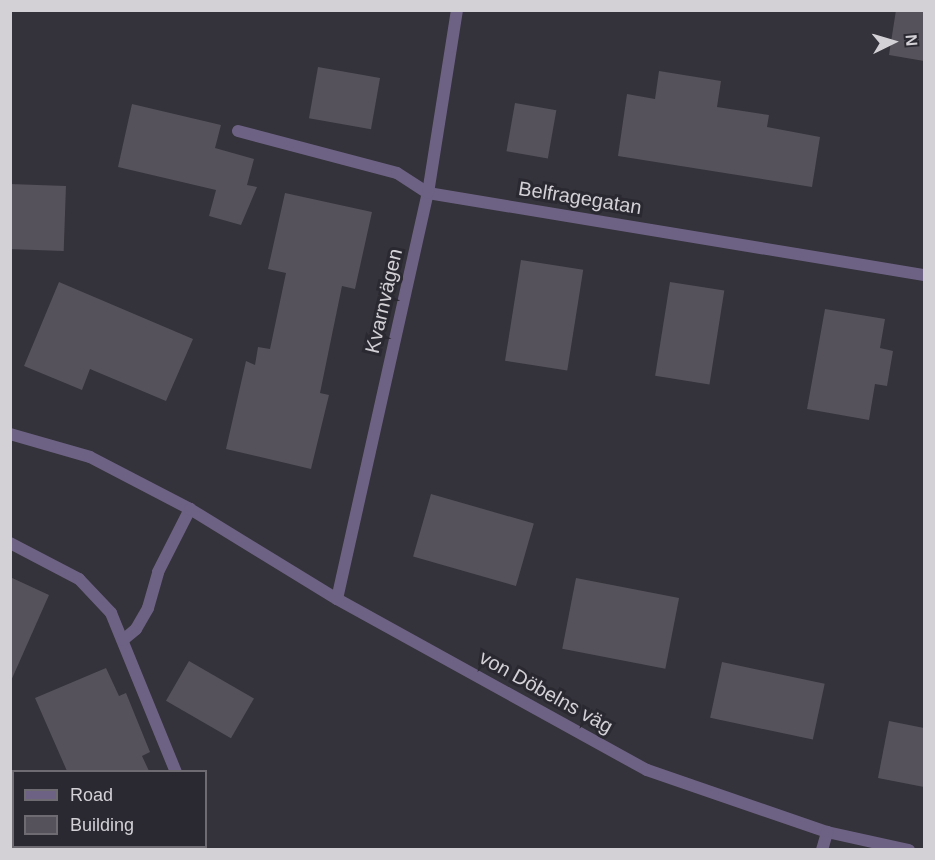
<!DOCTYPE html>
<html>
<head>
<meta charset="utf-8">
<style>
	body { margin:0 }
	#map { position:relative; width:935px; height:860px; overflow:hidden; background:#34323a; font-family:Helvetica,sans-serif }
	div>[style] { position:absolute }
	.building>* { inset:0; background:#55525b; transform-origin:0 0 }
	.service>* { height:12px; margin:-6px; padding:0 6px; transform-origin:6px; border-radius:6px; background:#6d6284 }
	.minor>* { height:12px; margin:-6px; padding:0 6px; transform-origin:6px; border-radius:6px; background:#6d6284 }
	span { translate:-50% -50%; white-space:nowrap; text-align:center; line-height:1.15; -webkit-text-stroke:6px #2a2830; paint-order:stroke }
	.street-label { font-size:20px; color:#d3d1d6 }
	.frame { position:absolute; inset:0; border:12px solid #d3d1d6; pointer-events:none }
	.legend { position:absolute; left:12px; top:770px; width:195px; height:78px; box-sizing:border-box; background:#2a2830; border:2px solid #6e6c72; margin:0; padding:8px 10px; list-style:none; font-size:18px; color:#d3d1d6 }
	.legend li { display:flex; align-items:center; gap:12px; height:30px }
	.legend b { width:30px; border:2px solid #6e6c72 }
	.north { position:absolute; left:863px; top:12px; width:60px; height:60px; -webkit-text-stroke:4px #2a2830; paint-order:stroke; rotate:85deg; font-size:16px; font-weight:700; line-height:24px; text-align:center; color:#d3d1d6 }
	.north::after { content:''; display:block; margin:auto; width:21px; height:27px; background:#d3d1d6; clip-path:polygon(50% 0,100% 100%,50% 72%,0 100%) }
</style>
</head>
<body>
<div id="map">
	<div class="building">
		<i style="clip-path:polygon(896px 10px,924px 10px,924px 61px,889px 55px)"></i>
		<i style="left:318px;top:67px;width:63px;height:52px;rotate:10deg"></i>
		<i style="clip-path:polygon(659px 71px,721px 81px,717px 107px,769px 115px,767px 127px,820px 137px,812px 187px,618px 156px,627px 94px,655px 99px)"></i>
		<i style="left:515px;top:103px;width:42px;height:49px;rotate:10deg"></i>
		<i style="clip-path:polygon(132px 104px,221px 125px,215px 148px,254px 159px,247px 185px,257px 187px,241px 225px,209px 216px,216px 190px,118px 167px)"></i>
		<i style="left:10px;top:184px;width:56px;height:65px;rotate:2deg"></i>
		<i style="clip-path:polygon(285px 193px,372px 212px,355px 289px,342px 286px,320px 393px,329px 395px,311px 469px,226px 449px,246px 361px,255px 365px,258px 347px,270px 349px,286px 273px,268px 269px)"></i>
		<i style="left:521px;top:260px;width:63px;height:102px;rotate:9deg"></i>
		<i style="clip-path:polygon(59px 282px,193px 339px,166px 401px,90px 369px,82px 390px,24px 366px)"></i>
		<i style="left:670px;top:282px;width:55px;height:95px;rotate:9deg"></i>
		<i style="clip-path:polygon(825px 309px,885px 319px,880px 348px,893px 351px,887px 386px,875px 384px,869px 420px,807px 409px)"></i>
		<i style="left:431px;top:494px;width:107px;height:65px;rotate:16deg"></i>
		<i style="clip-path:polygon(10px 577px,49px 595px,10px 683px)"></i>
		<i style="left:576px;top:578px;width:105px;height:72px;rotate:11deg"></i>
		<i style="left:189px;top:661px;width:75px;height:46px;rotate:30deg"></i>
		<i style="left:722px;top:662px;width:105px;height:57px;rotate:12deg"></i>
		<i style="clip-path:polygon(106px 668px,119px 696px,126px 693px,150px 752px,142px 756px,149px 771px,67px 771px,35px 698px)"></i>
		<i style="clip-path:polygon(889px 721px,924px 728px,924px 787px,878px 778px)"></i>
	</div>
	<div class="service">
		<i style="left:238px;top:131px;width:164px;rotate:14.8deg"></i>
		<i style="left:397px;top:173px;width:37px;rotate:33deg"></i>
		<i style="left:10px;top:543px;width:78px;rotate:27.6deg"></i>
		<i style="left:79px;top:579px;width:47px;rotate:46.7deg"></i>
		<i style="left:111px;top:613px;width:172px;rotate:67.8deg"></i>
		<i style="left:123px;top:640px;width:17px;rotate:-40deg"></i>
		<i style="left:136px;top:629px;width:24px;rotate:-60deg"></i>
		<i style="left:148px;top:608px;width:37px;rotate:-74deg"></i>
		<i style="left:158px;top:572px;width:71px;rotate:-63.1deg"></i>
		<i style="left:200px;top:846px;width:4px;rotate:76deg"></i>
	</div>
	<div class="minor">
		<i style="left:428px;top:193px;width:503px;rotate:9.39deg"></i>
		<i style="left:10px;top:434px;width:83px;rotate:16deg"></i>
		<i style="left:90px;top:457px;width:113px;rotate:27.5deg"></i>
		<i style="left:190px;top:509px;width:172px;rotate:31.5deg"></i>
		<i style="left:337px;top:599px;width:354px;rotate:28.9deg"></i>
		<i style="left:647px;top:770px;width:190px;rotate:19deg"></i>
		<i style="left:827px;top:832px;width:84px;rotate:12.4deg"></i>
		<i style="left:337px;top:599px;width:416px;rotate:-77.4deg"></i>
		<i style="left:428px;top:193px;width:185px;rotate:-81deg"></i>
		<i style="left:822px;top:850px;width:19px;rotate:-74deg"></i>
	</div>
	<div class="street-label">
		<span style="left:580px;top:198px;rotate:9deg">Belfragegatan</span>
		<span style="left:384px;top:301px;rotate:-77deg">Kvarnvägen</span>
		<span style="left:546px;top:692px;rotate:29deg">von Döbelns väg</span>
	</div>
	<div class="frame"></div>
	<ul class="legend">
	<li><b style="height:8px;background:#6d6284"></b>Road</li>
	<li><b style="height:16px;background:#55525b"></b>Building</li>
	</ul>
	<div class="north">N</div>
</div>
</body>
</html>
